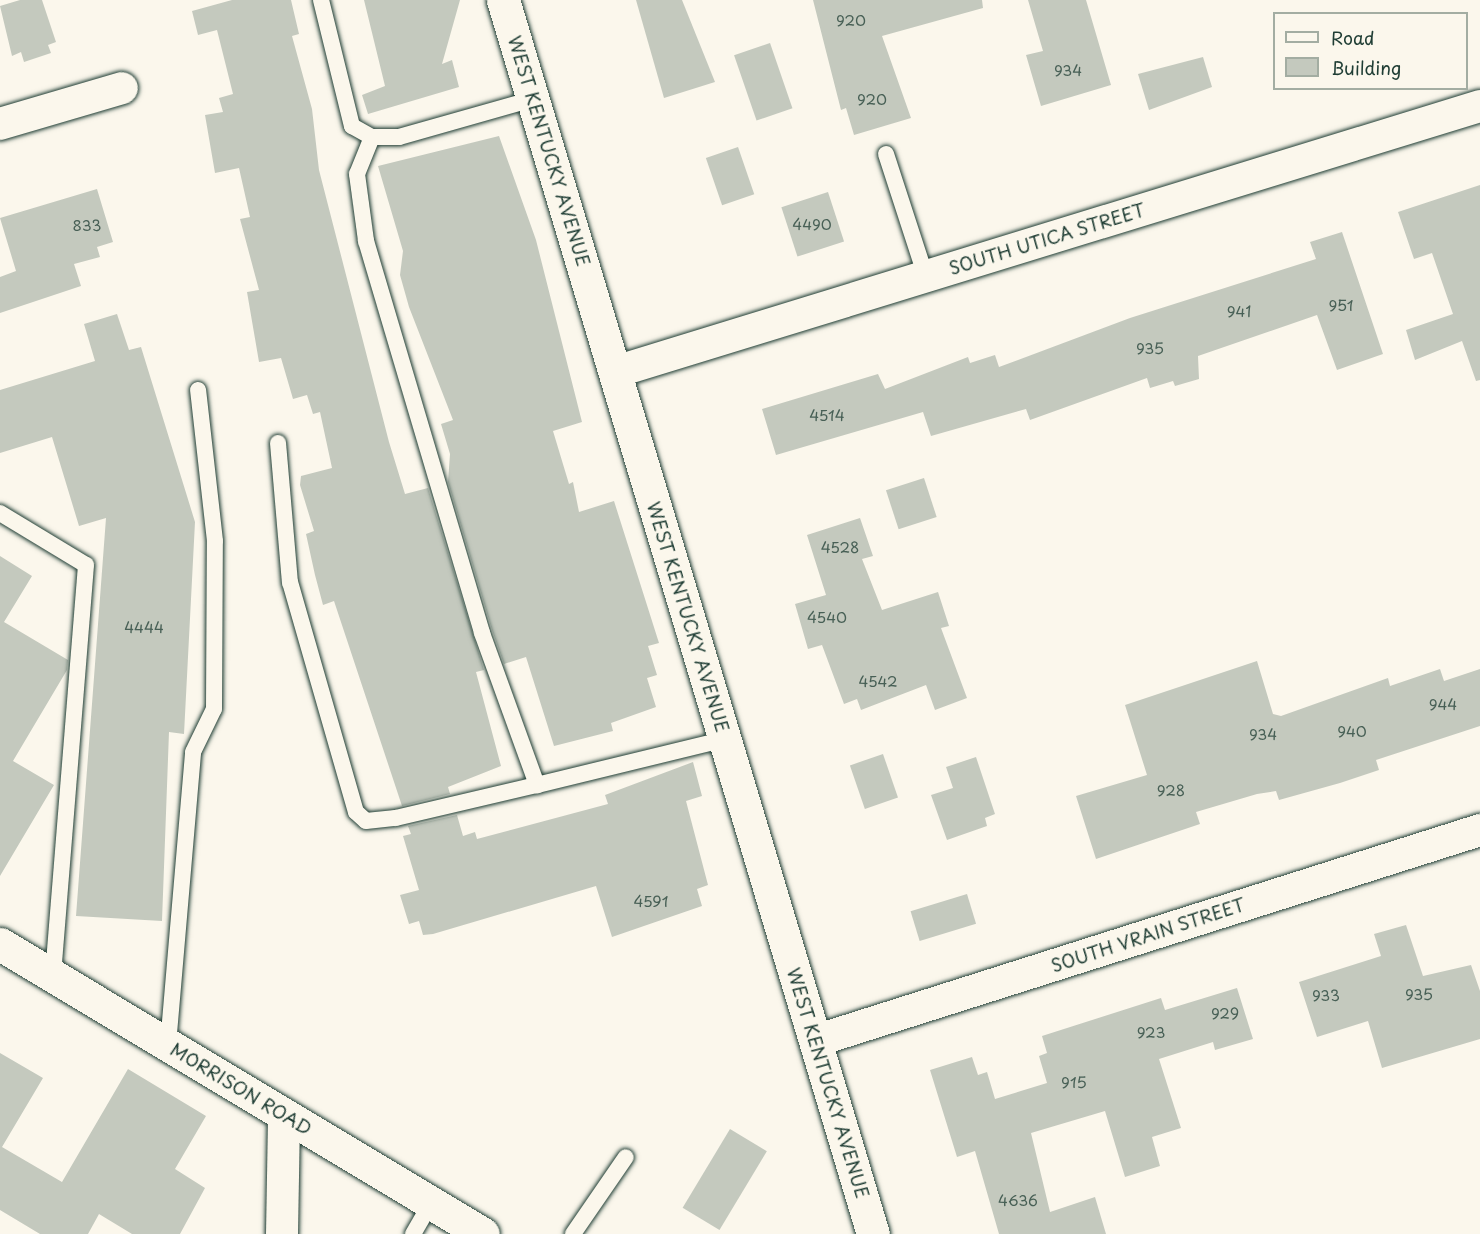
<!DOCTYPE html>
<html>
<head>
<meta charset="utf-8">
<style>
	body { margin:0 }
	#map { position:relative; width:1480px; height:1234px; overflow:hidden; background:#fbf7ec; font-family:"Playpen Sans",sans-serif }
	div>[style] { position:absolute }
	.building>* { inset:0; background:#c4c9be; transform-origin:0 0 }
	.roads { filter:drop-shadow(0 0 2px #1f3d34) drop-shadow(0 0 2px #1f3d34) }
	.lane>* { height:16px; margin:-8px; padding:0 8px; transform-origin:8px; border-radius:8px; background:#fbf7ec }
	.street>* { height:32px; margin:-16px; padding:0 16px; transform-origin:16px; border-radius:16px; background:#fbf7ec }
	.secondary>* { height:33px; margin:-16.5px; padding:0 16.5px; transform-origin:16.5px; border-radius:16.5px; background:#fbf7ec }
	span { translate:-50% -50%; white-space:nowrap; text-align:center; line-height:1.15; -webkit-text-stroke:4.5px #fbf7ec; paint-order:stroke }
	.number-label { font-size:15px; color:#486056 }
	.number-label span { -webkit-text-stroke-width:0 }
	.street-label { font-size:18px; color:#1f3d34 }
	.legend { position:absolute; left:1273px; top:12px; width:195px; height:78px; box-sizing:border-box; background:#fbf7ec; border:2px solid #a3ada2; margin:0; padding:8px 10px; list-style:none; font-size:18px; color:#1f3d34 }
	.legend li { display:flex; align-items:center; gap:12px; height:30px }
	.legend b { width:30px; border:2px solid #a3ada2 }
</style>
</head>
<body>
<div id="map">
	<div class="building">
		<i style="clip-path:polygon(20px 0,42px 0,56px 42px,48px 45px,51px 53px,24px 62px,21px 52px,12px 56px,0 6px)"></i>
		<i style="clip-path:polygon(232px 0,291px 0,299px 34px,292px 36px,312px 109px,319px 170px,389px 442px,405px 494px,428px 488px,484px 670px,476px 672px,501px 766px,448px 787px,450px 794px,402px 806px,334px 601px,323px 605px,315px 575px,306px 534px,314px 531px,300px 485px,301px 476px,332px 468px,320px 412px,313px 414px,307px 395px,293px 399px,281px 358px,259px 362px,247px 292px,259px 290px,240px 219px,250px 217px,239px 168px,215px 173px,205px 115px,223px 112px,219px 98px,233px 94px,217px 30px,198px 35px,192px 11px)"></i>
		<i style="clip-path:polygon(364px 0,460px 0,442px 64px,452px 60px,459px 87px,368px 114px,362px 95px,385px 86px)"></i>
		<i style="clip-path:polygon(636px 0,682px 0,715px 82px,664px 98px)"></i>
		<i style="clip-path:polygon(813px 0,982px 0,983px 8px,882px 36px,911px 118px,854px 135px,846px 108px,841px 110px)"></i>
		<i style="clip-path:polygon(1028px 0,1086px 0,1111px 85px,1041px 106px,1026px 55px,1043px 51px)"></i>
		<i style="left:770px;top:43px;width:69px;height:38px;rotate:71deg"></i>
		<i style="clip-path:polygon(1203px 57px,1212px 87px,1149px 110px,1138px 74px)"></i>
		<i style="clip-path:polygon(499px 136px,536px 240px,582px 422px,553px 431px,569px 484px,573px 482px,579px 512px,614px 501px,659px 643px,648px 646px,657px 675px,647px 678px,656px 707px,611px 723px,613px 731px,554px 746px,526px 657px,504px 664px,492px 630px,448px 482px,450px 454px,441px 424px,453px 420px,409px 307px,400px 275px,403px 251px,378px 166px)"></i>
		<i style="left:738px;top:147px;width:50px;height:34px;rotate:71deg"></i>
		<i style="clip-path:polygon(1480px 185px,1480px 380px,1476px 381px,1462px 341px,1415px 360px,1406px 330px,1453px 314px,1432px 253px,1414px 259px,1398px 212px)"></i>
		<i style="clip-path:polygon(97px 189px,113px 242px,97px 247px,100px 257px,74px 264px,81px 286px,0 313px,0 277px,16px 271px,0 218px)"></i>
		<i style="left:828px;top:192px;width:52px;height:49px;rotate:72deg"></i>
		<i style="clip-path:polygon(1342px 232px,1383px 354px,1337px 370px,1317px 315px,1198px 356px,1199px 379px,1175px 386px,1173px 381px,1150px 388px,1147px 378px,1030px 420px,1026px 409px,931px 436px,923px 412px,776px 455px,762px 409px,878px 374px,885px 389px,968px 357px,970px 363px,995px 355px,999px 367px,1130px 318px,1316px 259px,1310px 242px)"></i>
		<i style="clip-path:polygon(117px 314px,129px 350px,141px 347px,195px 522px,184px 734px,169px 732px,162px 921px,76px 916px,106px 518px,79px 526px,52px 437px,0 453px,0 390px,95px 361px,84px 324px)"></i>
		<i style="left:924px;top:478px;width:41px;height:40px;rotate:72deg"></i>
		<i style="clip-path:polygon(860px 518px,873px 556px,862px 559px,882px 610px,938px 592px,949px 626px,941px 628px,967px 698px,935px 710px,926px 685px,861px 710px,857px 699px,844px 704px,822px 645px,808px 649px,795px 604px,826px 595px,807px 535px)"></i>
		<i style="clip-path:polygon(0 556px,32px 576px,4px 622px,68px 660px,67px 670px,13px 761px,54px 785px,0 876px)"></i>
		<i style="clip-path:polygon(1257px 661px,1273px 714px,1281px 716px,1388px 678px,1390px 686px,1440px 669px,1444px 681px,1480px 669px,1480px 726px,1376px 760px,1379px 770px,1340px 783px,1279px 800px,1276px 791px,1257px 794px,1196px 812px,1200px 824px,1096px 859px,1076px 796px,1147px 775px,1125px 705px)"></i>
		<i style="left:883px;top:754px;width:46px;height:35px;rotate:71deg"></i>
		<i style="clip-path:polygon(976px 757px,995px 814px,985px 818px,987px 826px,947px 840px,931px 795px,953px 788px,946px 767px)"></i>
		<i style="clip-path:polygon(693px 762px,702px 796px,686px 801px,708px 885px,697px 889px,702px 906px,612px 937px,596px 886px,433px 934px,423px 935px,419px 921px,409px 924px,400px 895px,419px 890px,403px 836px,411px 834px,408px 826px,457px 815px,463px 836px,475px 832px,477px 839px,608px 804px,605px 795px)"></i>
		<i style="left:967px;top:894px;width:31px;height:59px;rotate:73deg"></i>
		<i style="clip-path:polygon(1406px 925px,1423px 976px,1471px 965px,1480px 991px,1480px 1039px,1382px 1068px,1368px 1021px,1317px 1037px,1299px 982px,1381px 956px,1374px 934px)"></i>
		<i style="clip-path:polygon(1237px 988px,1253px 1039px,1215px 1050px,1213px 1042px,1159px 1059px,1181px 1128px,1152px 1137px,1160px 1166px,1125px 1177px,1105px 1111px,1031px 1133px,1050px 1212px,1095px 1197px,1106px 1234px,999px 1234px,975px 1151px,957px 1157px,930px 1070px,972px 1057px,978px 1075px,987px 1072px,995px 1099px,1047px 1083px,1039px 1056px,1047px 1053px,1042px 1036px,1161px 998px,1165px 1010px)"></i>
		<i style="clip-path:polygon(0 1053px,43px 1078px,2px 1147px,62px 1182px,128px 1069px,206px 1116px,175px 1169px,205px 1188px,180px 1234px,132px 1234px,99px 1214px,88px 1234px,40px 1234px,0 1210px)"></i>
		<i style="left:730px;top:1129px;width:43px;height:92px;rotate:31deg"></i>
	</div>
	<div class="roads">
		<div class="lane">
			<i style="left:321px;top:0;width:130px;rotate:76.2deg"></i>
			<i style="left:352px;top:126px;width:23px;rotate:29deg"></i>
			<i style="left:372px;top:137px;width:27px"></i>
			<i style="left:399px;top:137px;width:139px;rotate:-15.8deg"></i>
			<i style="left:372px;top:137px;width:40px;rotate:112deg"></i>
			<i style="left:357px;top:174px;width:68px;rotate:82.3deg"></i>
			<i style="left:366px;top:241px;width:409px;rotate:73.5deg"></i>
			<i style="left:482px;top:633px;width:162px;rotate:70.1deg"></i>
			<i style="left:537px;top:785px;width:194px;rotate:-13.7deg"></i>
			<i style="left:886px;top:154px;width:129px;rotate:72deg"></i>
			<i style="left:278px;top:443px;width:140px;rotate:85.1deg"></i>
			<i style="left:290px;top:582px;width:239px;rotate:74deg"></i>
			<i style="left:356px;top:812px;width:13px;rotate:42deg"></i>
			<i style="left:366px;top:821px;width:30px;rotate:-6deg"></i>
			<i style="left:396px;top:818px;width:145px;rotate:-13.2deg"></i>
			<i style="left:0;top:513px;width:100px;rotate:31.2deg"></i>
			<i style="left:86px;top:565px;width:412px;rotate:94.6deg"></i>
			<i style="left:168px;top:1045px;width:294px;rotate:-85.1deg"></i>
			<i style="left:193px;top:752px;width:48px;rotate:-64deg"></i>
			<i style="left:214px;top:709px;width:168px;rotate:-89.7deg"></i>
			<i style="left:215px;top:541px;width:152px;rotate:-96.4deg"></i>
			<i style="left:413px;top:1234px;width:36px;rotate:-60deg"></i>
			<i style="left:573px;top:1234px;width:93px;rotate:-55.5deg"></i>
		</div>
		<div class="street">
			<i style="left:0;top:124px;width:127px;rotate:-16.4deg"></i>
			<i style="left:615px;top:372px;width:905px;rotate:-17.09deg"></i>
			<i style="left:815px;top:1041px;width:698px;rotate:-17.6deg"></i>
			<i style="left:282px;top:1234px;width:118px;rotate:-89deg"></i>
		</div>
		<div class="secondary">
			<i style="left:503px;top:0;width:1288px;rotate:73.31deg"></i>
			<i style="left:0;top:944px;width:563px;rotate:30.98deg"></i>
		</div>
	</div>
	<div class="number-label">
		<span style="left:851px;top:20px">920</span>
		<span style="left:1068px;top:70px">934</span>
		<span style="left:872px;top:99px">920</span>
		<span style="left:812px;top:224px">4490</span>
		<span style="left:87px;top:225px">833</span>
		<span style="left:1341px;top:305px">951</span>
		<span style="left:1239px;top:311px">941</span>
		<span style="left:1150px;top:348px">935</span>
		<span style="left:827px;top:415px">4514</span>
		<span style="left:840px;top:547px">4528</span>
		<span style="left:827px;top:617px">4540</span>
		<span style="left:144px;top:627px">4444</span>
		<span style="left:878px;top:681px">4542</span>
		<span style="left:1443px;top:704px">944</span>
		<span style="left:1352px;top:731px">940</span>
		<span style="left:1263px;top:734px">934</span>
		<span style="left:1171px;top:790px">928</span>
		<span style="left:651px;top:901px">4591</span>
		<span style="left:1419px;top:994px">935</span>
		<span style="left:1326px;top:995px">933</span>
		<span style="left:1225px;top:1013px">929</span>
		<span style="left:1151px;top:1032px">923</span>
		<span style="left:1074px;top:1082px">915</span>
		<span style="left:1018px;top:1200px">4636</span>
	</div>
	<div class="street-label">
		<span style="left:549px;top:151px;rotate:73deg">WEST KENTUCKY AVENUE</span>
		<span style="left:1047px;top:239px;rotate:-17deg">SOUTH UTICA STREET</span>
		<span style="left:688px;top:617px;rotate:73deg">WEST KENTUCKY AVENUE</span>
		<span style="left:1148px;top:935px;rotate:-18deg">SOUTH VRAIN STREET</span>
		<span style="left:828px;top:1083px;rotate:73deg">WEST KENTUCKY AVENUE</span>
		<span style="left:241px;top:1089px;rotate:31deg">MORRISON ROAD</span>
	</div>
	<ul class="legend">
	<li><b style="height:8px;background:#fbf7ec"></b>Road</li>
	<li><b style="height:16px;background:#c4c9be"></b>Building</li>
	</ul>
</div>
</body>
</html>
